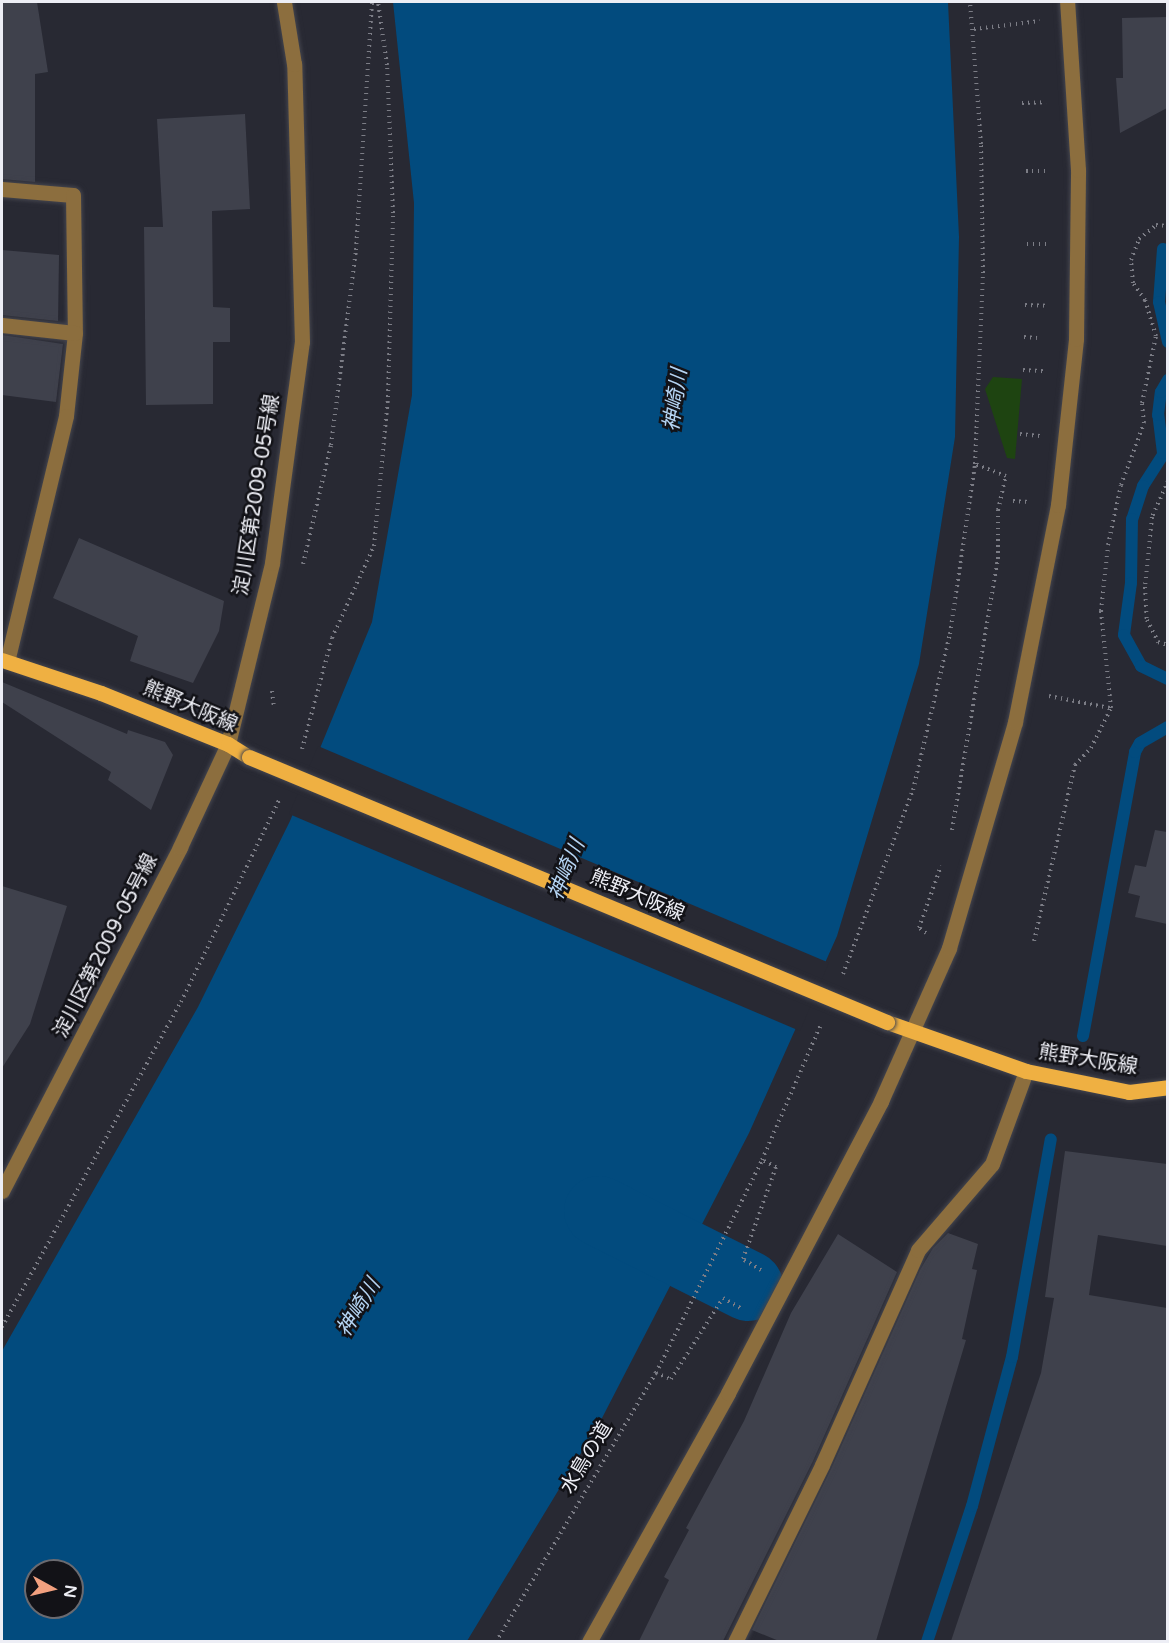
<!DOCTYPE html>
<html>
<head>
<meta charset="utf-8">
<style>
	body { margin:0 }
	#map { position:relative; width:1169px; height:1643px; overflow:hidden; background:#282933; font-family:"Varela Round","Noto Sans JP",sans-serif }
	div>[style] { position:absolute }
	.green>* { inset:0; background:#1e4411 }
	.water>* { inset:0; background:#024b7e }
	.pier>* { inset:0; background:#282933; transform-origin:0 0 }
	.stream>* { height:12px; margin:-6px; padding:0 6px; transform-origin:6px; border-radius:6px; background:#024b7e }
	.river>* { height:70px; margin:-35px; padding:0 35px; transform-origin:35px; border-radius:35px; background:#024b7e }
	.building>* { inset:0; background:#3f414c }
	.path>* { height:4px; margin-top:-2px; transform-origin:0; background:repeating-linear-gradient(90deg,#7c7d86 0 1.5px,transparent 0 6px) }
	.roads { filter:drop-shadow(0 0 2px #44454e) drop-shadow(0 0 2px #44454e) }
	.minor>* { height:15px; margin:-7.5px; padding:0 7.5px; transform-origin:7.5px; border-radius:7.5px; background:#8c6e3e }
	.major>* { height:15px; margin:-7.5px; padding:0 7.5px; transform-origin:7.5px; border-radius:7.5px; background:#efb042 }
	.bridges { filter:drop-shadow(0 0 2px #44454e) drop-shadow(0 0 2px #44454e) }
	.major-bridge>* { height:15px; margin:-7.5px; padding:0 7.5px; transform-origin:7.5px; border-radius:7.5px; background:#efb042 }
	span { translate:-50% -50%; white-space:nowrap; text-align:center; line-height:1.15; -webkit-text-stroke:5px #121217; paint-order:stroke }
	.street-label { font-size:20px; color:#edeef5 }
	.water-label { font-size:21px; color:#b5d4f3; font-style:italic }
	.frame { position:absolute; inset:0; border:3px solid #edeef5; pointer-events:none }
	.north { position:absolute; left:24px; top:1559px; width:60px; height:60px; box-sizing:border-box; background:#121217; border:2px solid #6a6a70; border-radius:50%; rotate:98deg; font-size:16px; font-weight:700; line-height:24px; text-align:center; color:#edeef5 }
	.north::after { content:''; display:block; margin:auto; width:21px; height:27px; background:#f2a07f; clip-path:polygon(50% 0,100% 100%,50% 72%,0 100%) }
</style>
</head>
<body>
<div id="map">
	<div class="green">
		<i style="clip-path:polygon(993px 377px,1022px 379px,1015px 459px,1007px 458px,985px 389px)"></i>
	</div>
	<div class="water">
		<i style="clip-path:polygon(evenodd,393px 2px,948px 2px,959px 237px,955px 437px,919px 664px,837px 936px,749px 1133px,601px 1420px,467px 1641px,2px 1642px,2px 1351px,198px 1007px,290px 821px,372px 622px,412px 395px,414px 203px,393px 2px,36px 1571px,72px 1571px,72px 1607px,36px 1607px,36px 1571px)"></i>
	</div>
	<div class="pier">
		<i style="left:318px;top:746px;width:555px;height:74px;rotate:23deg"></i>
	</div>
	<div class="stream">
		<i style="left:1163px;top:249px;width:53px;rotate:94.3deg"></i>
		<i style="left:1159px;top:302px;width:41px;rotate:77.3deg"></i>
		<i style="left:1168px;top:447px;width:46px;rotate:122.7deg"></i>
		<i style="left:1143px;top:486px;width:35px;rotate:108deg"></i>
		<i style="left:1132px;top:519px;width:64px;rotate:90.9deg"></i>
		<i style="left:1131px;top:583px;width:52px;rotate:97.7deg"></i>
		<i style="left:1124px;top:635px;width:35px;rotate:61deg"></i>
		<i style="left:1141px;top:666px;width:30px;rotate:26deg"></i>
		<i style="left:1163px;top:453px;width:38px;rotate:-97deg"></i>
		<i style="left:1158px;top:415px;width:23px;rotate:-83deg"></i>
		<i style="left:1161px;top:392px;width:14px;rotate:-60deg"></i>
		<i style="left:1083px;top:1036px;width:289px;rotate:-79.6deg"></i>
		<i style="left:1135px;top:752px;width:10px;rotate:-61deg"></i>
		<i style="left:1140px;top:743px;width:32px;rotate:-30deg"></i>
		<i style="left:927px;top:1642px;width:143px;rotate:-71.7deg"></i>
		<i style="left:972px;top:1506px;width:154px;rotate:-75deg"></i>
		<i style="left:1012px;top:1357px;width:221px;rotate:-79.9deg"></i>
	</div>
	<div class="river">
		<i style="left:599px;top:1211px;width:167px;rotate:26.7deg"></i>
	</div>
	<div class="building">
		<i style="clip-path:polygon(2px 2px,37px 2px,48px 72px,35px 74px,35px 182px,2px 179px)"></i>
		<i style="clip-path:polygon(1167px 17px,1167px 108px,1120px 133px,1116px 78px,1123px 78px,1122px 18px)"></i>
		<i style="clip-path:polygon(245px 114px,250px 209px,212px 211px,213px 307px,230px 308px,230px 342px,213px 342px,213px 404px,146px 405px,144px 227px,163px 227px,157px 119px)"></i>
		<i style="clip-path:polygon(2px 250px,59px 255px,58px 321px,2px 315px)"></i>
		<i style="clip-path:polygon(2px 335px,63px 344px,56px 402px,2px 395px)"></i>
		<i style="clip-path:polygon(79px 538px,224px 601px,219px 631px,193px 683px,130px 661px,138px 636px,53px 598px)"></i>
		<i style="clip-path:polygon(2px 682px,127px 734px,128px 730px,165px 742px,173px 755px,151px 810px,108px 780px,111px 772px,2px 702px)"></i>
		<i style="clip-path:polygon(1155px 830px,1167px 832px,1167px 924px,1135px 917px,1140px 896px,1128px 893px,1135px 865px,1146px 867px)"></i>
		<i style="clip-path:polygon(2px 886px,67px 906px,30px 1024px,2px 1068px)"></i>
		<i style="clip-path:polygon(1065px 1151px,1167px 1164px,1167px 1246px,1098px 1235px,1089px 1295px,1167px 1308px,1167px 1641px,951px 1641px,1041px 1373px,1054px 1298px,1045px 1297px)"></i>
		<i style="clip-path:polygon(948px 1233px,978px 1244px,972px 1269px,977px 1270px,962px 1339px,966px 1340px,876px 1641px,779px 1641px,752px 1630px,831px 1469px,920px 1270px,933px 1248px)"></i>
		<i style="clip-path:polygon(838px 1234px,897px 1272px,813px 1461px,723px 1641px,639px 1641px,669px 1580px,664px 1577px,689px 1530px,686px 1528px,744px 1421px,791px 1313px)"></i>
	</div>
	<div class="path">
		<i style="left:974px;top:29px;width:66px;rotate:-6.9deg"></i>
		<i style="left:1022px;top:103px;width:24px;rotate:-2deg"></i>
		<i style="left:1026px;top:171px;width:24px"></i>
		<i style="left:1027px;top:244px;width:23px"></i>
		<i style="left:1025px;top:305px;width:23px;rotate:2deg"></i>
		<i style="left:1024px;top:337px;width:13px;rotate:4deg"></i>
		<i style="left:1023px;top:370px;width:22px;rotate:3deg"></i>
		<i style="left:1020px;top:434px;width:20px;rotate:6deg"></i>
		<i style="left:1168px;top:481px;width:39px;rotate:114deg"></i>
		<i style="left:1152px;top:517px;width:70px;rotate:95.7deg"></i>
		<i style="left:1145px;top:587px;width:33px;rotate:87deg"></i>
		<i style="left:1147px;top:620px;width:25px;rotate:63deg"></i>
		<i style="left:1158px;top:642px;width:10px;rotate:17deg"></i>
		<i style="left:1013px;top:501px;width:17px;rotate:3deg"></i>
		<i style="left:303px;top:564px;width:122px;rotate:-76.8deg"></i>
		<i style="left:331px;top:445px;width:197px;rotate:-82.7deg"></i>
		<i style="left:356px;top:250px;width:249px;rotate:-86.3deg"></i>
		<i style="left:272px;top:691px;width:17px;rotate:83deg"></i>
		<i style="left:1049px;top:696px;width:62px;rotate:11.1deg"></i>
		<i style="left:302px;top:749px;width:115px;rotate:-74.9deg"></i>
		<i style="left:332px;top:638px;width:101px;rotate:-65.5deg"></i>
		<i style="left:374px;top:546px;width:150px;rotate:-84.6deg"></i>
		<i style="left:388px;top:397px;width:184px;rotate:-88.4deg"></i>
		<i style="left:393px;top:213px;width:148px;rotate:-92.3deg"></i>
		<i style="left:387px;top:65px;width:64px;rotate:-98.1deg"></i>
		<i style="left:952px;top:830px;width:275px;rotate:-80.4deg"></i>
		<i style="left:998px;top:559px;width:49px;rotate:-90deg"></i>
		<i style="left:998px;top:510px;width:35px;rotate:-77deg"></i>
		<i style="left:1006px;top:476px;width:33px;rotate:-159deg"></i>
		<i style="left:926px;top:933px;width:9px;rotate:-144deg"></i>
		<i style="left:919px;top:928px;width:66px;rotate:-70.5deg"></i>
		<i style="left:1034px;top:941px;width:181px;rotate:-76.9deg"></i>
		<i style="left:1075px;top:765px;width:23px;rotate:-47deg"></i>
		<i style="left:1091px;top:748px;width:45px;rotate:-63.4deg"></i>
		<i style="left:1111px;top:708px;width:98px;rotate:-95.9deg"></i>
		<i style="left:1101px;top:611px;width:66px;rotate:-83.9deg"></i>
		<i style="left:1108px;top:545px;width:61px;rotate:-77.8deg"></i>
		<i style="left:1121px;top:485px;width:66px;rotate:-69.6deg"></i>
		<i style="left:1144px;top:423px;width:20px;rotate:-96deg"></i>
		<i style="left:1142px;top:403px;width:68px;rotate:-78.2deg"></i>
		<i style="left:1156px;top:336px;width:38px;rotate:-107deg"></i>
		<i style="left:1145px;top:300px;width:21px;rotate:-125deg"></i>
		<i style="left:1133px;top:283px;width:23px;rotate:-95deg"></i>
		<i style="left:1131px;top:260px;width:22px;rotate:-69deg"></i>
		<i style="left:1139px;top:239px;width:22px;rotate:-39deg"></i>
		<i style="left:1156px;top:225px;width:12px;rotate:5deg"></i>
		<i style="left:843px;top:974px;width:197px;rotate:-69.2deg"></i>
		<i style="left:913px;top:790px;width:160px;rotate:-76.7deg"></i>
		<i style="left:950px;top:634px;width:172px;rotate:-81.6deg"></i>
		<i style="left:975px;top:464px;width:191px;rotate:-87.6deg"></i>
		<i style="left:983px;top:273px;width:129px;rotate:-90.9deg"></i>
		<i style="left:981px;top:144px;width:142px;rotate:-94.4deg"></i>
		<i style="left:761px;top:1270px;width:21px;rotate:-149deg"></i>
		<i style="left:743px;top:1259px;width:98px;rotate:-70.3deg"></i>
		<i style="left:776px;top:1167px;width:16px;rotate:-153deg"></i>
		<i style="left:2px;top:1327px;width:371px;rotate:-61.2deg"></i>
		<i style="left:181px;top:1002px;width:225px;rotate:-64.1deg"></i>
		<i style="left:656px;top:1373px;width:16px;rotate:22deg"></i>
		<i style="left:671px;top:1379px;width:96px;rotate:-57.3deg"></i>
		<i style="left:723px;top:1298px;width:22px;rotate:30deg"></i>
		<i style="left:496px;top:1642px;width:313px;rotate:-59.3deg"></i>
		<i style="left:656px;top:1373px;width:238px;rotate:-63.5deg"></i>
		<i style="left:762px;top:1160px;width:148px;rotate:-66.5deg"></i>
	</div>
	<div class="roads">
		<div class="minor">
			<i style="left:2px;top:189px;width:71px;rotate:4.8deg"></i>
			<i style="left:73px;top:195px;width:138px;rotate:89.2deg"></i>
			<i style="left:75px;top:333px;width:83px;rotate:96.2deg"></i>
			<i style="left:66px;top:416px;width:252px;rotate:103.5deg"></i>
			<i style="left:2px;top:325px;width:73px;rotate:6.3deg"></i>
			<i style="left:2px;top:1191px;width:387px;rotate:-62.6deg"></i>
			<i style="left:180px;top:847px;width:114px;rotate:-65deg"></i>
			<i style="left:228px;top:744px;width:186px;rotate:-76.3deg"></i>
			<i style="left:272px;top:563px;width:223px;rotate:-82.3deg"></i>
			<i style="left:302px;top:342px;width:278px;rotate:-91.6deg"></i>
			<i style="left:294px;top:64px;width:63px;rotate:-99.2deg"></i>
			<i style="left:589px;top:1642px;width:285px;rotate:-60.8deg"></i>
			<i style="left:728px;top:1393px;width:330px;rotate:-62.3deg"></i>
			<i style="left:881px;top:1101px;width:167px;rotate:-66deg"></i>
			<i style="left:949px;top:948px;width:235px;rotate:-73.7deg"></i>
			<i style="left:1015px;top:722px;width:221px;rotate:-78.8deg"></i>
			<i style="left:1058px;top:505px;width:167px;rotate:-83.8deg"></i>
			<i style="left:1076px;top:339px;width:169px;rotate:-89.3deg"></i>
			<i style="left:1078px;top:170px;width:168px;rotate:-93.7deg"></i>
			<i style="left:735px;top:1642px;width:197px;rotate:-63.8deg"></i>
			<i style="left:822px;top:1465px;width:235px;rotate:-65.9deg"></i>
			<i style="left:918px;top:1250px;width:113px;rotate:-49.3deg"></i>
			<i style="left:992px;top:1164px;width:99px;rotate:-69.9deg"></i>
		</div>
		<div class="major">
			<i style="left:2px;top:660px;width:104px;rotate:18.4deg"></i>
			<i style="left:101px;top:693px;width:137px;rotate:21.9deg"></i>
			<i style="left:228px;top:744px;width:25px;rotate:32deg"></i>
			<i style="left:887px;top:1022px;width:147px;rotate:19.4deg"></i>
			<i style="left:1026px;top:1071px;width:105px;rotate:11.5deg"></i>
			<i style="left:1129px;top:1092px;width:39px;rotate:-7deg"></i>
		</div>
	</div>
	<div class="bridges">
		<div class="major-bridge">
			<i style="left:249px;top:757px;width:691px;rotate:22.56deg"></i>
		</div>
	</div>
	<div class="street-label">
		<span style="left:257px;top:495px;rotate:-81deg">淀川区第2009-05号線</span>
		<span style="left:190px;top:707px;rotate:23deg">熊野大阪線</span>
		<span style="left:637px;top:896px;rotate:23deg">熊野大阪線</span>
		<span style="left:106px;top:946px;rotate:-63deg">淀川区第2009-05号線</span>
		<span style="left:1088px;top:1060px;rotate:9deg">熊野大阪線</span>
		<span style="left:587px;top:1458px;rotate:-59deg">水鳥の道</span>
	</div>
	<div class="water-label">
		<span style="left:676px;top:400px;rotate:-82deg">神崎川</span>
		<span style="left:567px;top:870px;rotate:-68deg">神崎川</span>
		<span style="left:359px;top:1308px;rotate:-59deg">神崎川</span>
	</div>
	<div class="frame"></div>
	<div class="north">N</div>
</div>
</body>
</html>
